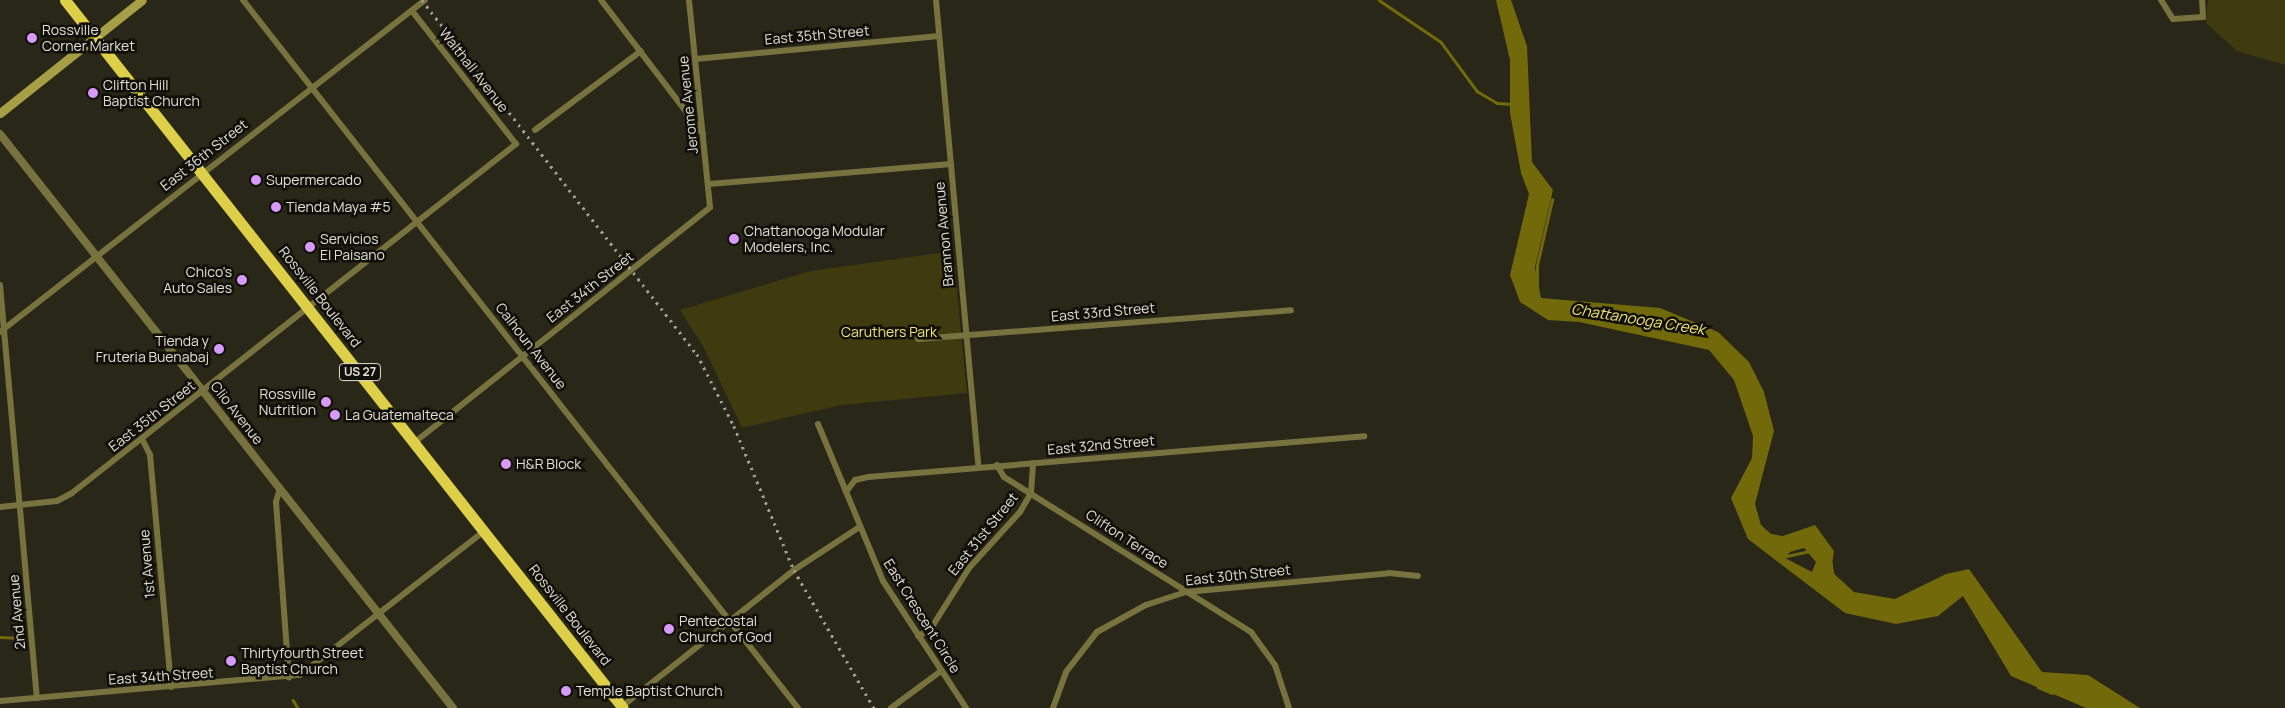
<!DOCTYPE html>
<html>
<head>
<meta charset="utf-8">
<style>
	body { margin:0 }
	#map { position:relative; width:2285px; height:708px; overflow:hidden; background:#282718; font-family:Manrope,sans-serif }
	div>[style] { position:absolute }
	.green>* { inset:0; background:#3f3b0e }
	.water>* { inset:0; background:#71690a }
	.stream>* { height:2.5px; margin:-1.25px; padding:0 1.25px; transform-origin:1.25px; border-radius:1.25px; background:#71690a }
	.minor>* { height:6px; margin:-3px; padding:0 3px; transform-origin:3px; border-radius:3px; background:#78733e }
	.tertiary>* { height:8px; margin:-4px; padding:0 4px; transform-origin:4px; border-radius:4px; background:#78733e }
	.secondary>* { height:9px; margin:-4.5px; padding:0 4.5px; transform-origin:4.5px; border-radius:4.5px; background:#a79f45 }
	.trunk>* { height:11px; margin:-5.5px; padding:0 5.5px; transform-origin:5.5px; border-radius:5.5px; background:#ddd048 }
	.rail>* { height:2.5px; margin-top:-1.25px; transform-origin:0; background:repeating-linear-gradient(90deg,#a09f93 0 2.5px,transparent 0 7.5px) }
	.dots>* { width:14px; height:14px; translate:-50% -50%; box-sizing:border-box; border:2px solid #100f09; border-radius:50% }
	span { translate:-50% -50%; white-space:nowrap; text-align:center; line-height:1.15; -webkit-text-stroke:5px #100f09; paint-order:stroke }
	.shield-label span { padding:1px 4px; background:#100f09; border:1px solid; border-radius:4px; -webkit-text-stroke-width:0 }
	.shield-label { font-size:12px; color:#e1e0d6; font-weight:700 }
	.poi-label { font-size:14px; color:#e1e0d6 }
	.left { translate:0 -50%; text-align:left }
	.right { translate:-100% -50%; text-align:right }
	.street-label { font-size:14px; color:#e1e0d6 }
	.park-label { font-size:14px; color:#eee473 }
	.water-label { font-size:15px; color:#efe474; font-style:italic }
</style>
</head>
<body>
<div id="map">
	<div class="green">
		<i style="clip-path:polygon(2208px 0,2285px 0,2285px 65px,2237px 51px,2206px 23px)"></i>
		<i style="clip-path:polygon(953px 251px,967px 393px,841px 405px,742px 428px,703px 346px,680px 310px,811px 271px)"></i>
	</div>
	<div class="water">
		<i style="clip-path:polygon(evenodd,1496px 0,1511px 0,1527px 46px,1532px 162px,1553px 190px,1535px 267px,1541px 298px,1660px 308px,1718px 332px,1749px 362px,1764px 392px,1774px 431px,1755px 504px,1761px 525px,1771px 534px,1783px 536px,1815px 525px,1834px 551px,1831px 571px,1854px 592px,1895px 599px,1946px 574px,1969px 569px,2042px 672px,2088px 675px,2140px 708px,2086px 708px,2011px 676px,1963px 596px,1938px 616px,1896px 624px,1845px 613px,1748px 539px,1731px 498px,1752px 458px,1753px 436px,1734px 380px,1709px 350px,1579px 322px,1548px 320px,1520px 302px,1510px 275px,1529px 194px,1521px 173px,1510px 113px,1510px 60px,1496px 0,1804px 548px,1816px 562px,1812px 572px,1785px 558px,1790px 552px,1804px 548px)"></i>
	</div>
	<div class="stream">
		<i style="left:1379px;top:0;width:75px;rotate:34.1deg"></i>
		<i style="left:1441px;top:42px;width:61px;rotate:53.7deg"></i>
		<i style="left:1477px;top:91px;width:23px;rotate:31deg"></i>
		<i style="left:1497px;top:103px;width:15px;rotate:4deg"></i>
		<i style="left:1537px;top:289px;width:24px;rotate:-90deg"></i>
		<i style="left:1537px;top:265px;width:67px;rotate:-77deg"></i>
		<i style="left:1782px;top:557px;width:33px;rotate:-12deg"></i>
		<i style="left:1831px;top:562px;width:14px;rotate:82deg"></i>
		<i style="left:0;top:637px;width:20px;rotate:3deg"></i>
		<i style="left:2038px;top:687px;width:15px;rotate:23deg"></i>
		<i style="left:293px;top:700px;width:9px;rotate:58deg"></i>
	</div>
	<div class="minor">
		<i style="left:243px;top:0;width:900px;rotate:51.91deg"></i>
		<i style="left:601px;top:0;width:168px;rotate:52.7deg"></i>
		<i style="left:936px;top:0;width:468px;rotate:84.8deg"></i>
		<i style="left:2161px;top:0;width:22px;rotate:58deg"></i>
		<i style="left:2173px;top:19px;width:30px;rotate:-4deg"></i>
		<i style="left:2203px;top:17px;width:17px;rotate:-93deg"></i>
		<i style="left:696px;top:59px;width:244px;rotate:-5.4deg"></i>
		<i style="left:535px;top:130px;width:132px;rotate:-36.7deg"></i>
		<i style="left:709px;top:184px;width:243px;rotate:-4.7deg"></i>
		<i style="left:0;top:285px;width:415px;rotate:84.9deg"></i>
		<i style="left:0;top:332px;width:539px;rotate:-38deg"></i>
		<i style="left:918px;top:339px;width:374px;rotate:-4.4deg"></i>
		<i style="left:818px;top:424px;width:170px;rotate:67.5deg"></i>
		<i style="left:883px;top:581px;width:152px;rotate:56.8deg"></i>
		<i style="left:142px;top:439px;width:18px;rotate:63deg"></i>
		<i style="left:150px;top:455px;width:233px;rotate:84.8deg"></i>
		<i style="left:415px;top:442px;width:377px;rotate:-38.5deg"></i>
		<i style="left:710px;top:207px;width:208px;rotate:-95.8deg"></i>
		<i style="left:997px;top:465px;width:14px;rotate:60deg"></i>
		<i style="left:1004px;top:477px;width:292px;rotate:32.1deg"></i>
		<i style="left:1251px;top:632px;width:41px;rotate:54deg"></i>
		<i style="left:1275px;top:665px;width:45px;rotate:72deg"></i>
		<i style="left:280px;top:488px;width:15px;rotate:106deg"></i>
		<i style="left:276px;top:502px;width:176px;rotate:85.8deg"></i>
		<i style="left:846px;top:492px;width:15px;rotate:-53deg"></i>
		<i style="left:855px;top:480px;width:13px;rotate:-13deg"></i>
		<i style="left:868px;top:477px;width:498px;rotate:-4.7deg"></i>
		<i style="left:0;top:507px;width:57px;rotate:-6deg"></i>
		<i style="left:57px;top:501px;width:17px;rotate:-28deg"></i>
		<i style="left:72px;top:493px;width:565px;rotate:-38.17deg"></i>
		<i style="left:516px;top:144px;width:169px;rotate:-128deg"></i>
		<i style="left:918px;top:636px;width:13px;rotate:-27deg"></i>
		<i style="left:930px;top:630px;width:73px;rotate:-57.8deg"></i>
		<i style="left:969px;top:568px;width:76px;rotate:-47.7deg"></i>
		<i style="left:1020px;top:512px;width:22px;rotate:-60deg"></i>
		<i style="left:1031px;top:493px;width:30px;rotate:-86deg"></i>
		<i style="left:0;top:701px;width:301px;rotate:-5deg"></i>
		<i style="left:300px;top:675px;width:234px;rotate:-38deg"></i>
		<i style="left:620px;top:708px;width:222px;rotate:-38.4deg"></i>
		<i style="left:794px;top:570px;width:77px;rotate:-33.3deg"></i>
		<i style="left:891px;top:708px;width:62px;rotate:-36.5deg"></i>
		<i style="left:1053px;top:708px;width:38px;rotate:-70deg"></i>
		<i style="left:1066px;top:672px;width:51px;rotate:-52.2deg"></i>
		<i style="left:1097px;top:632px;width:56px;rotate:-28.9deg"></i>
		<i style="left:1146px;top:605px;width:42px;rotate:-18deg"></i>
		<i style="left:1186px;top:592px;width:204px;rotate:-5.3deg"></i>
		<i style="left:1389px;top:573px;width:29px;rotate:6deg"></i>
	</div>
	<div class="tertiary">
		<i style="left:0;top:134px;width:731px;rotate:51.72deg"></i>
	</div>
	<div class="secondary">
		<i style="left:0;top:113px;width:181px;rotate:-38.5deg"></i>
	</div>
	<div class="trunk">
		<i style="left:65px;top:0;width:901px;rotate:51.76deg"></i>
	</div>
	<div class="rail">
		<i style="left:422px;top:0;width:448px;rotate:52.2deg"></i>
		<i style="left:697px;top:354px;width:81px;rotate:62.8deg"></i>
		<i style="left:734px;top:426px;width:156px;rotate:67.4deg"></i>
		<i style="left:794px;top:570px;width:160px;rotate:59.9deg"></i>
	</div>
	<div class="dots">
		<i style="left:32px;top:38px;background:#d89af8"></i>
		<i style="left:93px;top:93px;background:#d89af8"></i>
		<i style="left:256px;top:180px;background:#d89af8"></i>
		<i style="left:276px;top:207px;background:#d89af8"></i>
		<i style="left:734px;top:239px;background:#d89af8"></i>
		<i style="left:310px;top:247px;background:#d89af8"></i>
		<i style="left:242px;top:280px;background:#d89af8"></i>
		<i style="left:219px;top:349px;background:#d89af8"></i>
		<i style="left:326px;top:402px;background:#d89af8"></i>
		<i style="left:335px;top:415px;background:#d89af8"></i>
		<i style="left:506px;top:464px;background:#d89af8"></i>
		<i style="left:669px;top:629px;background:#d89af8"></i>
		<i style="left:231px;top:661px;background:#d89af8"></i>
		<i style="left:566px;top:691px;background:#d89af8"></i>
	</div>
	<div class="shield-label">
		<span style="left:360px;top:372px">US 27</span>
	</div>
	<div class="poi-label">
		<span class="left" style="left:42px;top:38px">Rossville<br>Corner Market</span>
		<span class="left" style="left:103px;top:93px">Clifton Hill<br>Baptist Church</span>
		<span class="left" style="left:266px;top:180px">Supermercado</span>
		<span class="left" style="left:286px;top:207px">Tienda Maya #5</span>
		<span class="left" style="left:744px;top:239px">Chattanooga Modular<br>Modelers, Inc.</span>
		<span class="left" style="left:320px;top:247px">Servicios<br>El Paisano</span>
		<span class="right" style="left:232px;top:280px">Chico's<br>Auto Sales</span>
		<span class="right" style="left:209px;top:349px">Tienda y<br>Fruteria Buenabaj</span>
		<span class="right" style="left:316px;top:402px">Rossville<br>Nutrition</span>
		<span class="left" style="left:345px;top:415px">La Guatemalteca</span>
		<span class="left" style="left:516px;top:464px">H&amp;R Block</span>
		<span class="left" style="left:679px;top:629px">Pentecostal<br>Church of God</span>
		<span class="left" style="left:241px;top:661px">Thirtyfourth Street<br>Baptist Church</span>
		<span class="left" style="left:576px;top:691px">Temple Baptist Church</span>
	</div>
	<div class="street-label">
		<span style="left:817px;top:35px;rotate:-5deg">East 35th Street</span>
		<span style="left:474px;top:70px;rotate:52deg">Walthall Avenue</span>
		<span style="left:688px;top:105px;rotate:-96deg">Jerome Avenue</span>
		<span style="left:204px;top:155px;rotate:-38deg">East 36th Street</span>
		<span style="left:944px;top:234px;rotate:-95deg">Brannon Avenue</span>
		<span style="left:590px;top:287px;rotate:-38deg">East 34th Street</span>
		<span style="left:320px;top:297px;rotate:52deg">Rossville Boulevard</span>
		<span style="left:1103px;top:312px;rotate:-5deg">East 33rd Street</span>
		<span style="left:531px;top:346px;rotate:52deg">Calhoun Avenue</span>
		<span style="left:237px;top:413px;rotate:52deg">Clio Avenue</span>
		<span style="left:152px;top:416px;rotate:-38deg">East 35th Street</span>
		<span style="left:1101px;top:445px;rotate:-5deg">East 32nd Street</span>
		<span style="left:983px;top:534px;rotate:-51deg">East 31st Street</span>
		<span style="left:1127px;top:539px;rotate:33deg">Clifton Terrace</span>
		<span style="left:147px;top:564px;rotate:-95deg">1st Avenue</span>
		<span style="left:1238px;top:575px;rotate:-6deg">East 30th Street</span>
		<span style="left:17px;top:612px;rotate:-95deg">2nd Avenue</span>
		<span style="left:570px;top:615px;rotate:52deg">Rossville Boulevard</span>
		<span style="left:922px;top:616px;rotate:58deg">East Crescent Circle</span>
		<span style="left:161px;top:676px;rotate:-4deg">East 34th Street</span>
	</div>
	<div class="park-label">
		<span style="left:889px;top:332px">Caruthers Park</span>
	</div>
	<div class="water-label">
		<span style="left:1638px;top:319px;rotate:9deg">Chattanooga Creek</span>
	</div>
</div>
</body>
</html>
